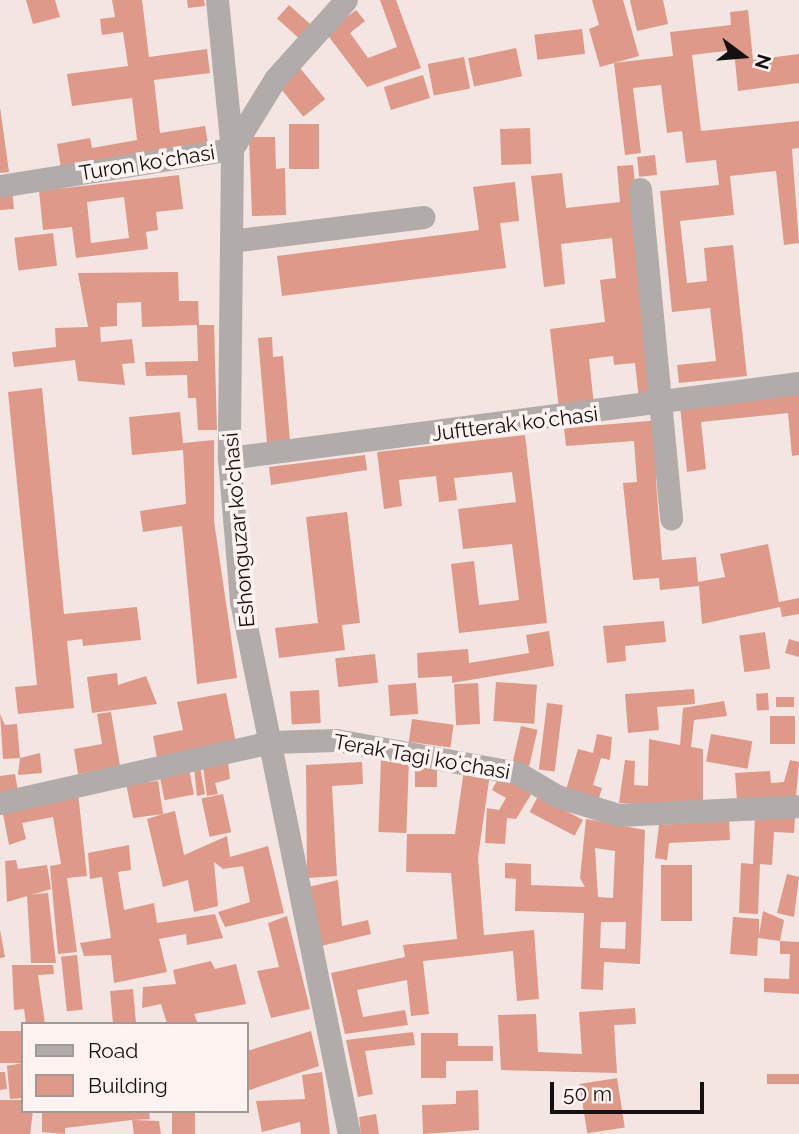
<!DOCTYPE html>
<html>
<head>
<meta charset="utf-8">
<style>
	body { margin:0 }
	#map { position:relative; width:799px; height:1134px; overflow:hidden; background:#f3e5e2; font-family:Raleway,sans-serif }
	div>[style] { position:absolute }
	.building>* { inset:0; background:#de9989; transform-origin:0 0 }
	.minor>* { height:23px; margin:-11.5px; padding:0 11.5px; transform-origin:11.5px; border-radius:11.5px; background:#b1aba9 }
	span { translate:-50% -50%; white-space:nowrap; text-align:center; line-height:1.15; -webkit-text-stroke:7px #fef3f0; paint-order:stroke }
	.street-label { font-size:21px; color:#151110 }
	.legend { position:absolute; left:21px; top:1022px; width:228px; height:91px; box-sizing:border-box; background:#fef3f0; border:2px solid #a19996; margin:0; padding:9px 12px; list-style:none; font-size:21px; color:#151110 }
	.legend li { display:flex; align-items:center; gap:14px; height:35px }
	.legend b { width:35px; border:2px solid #a19996 }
	.north { position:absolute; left:708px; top:21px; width:70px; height:70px; -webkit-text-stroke:5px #fef3f0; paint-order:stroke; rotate:106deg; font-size:19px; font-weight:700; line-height:28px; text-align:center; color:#151110 }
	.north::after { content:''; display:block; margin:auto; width:24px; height:32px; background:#151110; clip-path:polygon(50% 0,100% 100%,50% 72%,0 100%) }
	.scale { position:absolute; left:550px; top:1082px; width:154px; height:32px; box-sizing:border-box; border:4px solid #151110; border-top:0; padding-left:9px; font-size:21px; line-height:24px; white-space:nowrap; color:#151110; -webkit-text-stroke:5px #fef3f0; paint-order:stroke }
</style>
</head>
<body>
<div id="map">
	<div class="building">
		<i style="clip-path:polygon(26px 0,55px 0,60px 17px,33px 24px)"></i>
		<i style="clip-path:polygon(112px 0,142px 0,149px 57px,207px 49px,210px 73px,154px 80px,160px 133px,205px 126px,208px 143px,61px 168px,57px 144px,90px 138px,92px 148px,137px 140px,132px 98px,72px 106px,67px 74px,128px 66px,123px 32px,102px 35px,100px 19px,115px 17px)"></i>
		<i style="clip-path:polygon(187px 0,204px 0,205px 6px,188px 8px)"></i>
		<i style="clip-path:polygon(380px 0,396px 0,421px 68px,367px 87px,326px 33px,356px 10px,365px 21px,350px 33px,368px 58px,397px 47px)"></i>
		<i style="clip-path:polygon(592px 0,623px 0,639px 56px,600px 67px,589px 29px,599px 25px)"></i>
		<i style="clip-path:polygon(630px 0,663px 0,668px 24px,637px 31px)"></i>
		<i style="left:289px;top:5px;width:30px;height:18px;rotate:42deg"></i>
		<i style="clip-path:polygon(748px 10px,753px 60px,799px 54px,799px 83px,738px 91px,734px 50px,692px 55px,701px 131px,799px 121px,799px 148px,792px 149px,799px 243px,784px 245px,776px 171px,730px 176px,734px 215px,680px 221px,687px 283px,707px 281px,704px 248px,733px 245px,747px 376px,679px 383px,677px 365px,716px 361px,710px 308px,672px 312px,660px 191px,719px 185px,716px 160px,686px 163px,682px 131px,667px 133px,661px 85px,633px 88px,641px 153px,625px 155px,614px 63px,673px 56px,670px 32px,731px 25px,730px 12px)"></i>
		<i style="left:582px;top:29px;width:25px;height:48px;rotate:83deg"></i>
		<i style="left:516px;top:48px;width:29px;height:49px;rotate:78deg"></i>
		<i style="left:464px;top:57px;width:32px;height:37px;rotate:79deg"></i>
		<i style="left:300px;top:68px;width:40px;height:28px;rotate:51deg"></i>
		<i style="left:423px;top:75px;width:24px;height:41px;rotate:73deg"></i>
		<i style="clip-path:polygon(0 107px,9px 172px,0 173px)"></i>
		<i style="left:289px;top:124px;width:30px;height:45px"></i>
		<i style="left:530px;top:128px;width:36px;height:30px;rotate:88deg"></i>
		<i style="clip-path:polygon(249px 137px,275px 137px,276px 169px,285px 168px,286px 215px,252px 216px)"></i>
		<i style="left:655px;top:155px;width:20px;height:18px;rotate:84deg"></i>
		<i style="clip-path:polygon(633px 165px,659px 398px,639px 400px,635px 363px,614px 365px,613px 356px,589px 359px,594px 405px,559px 409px,550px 329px,605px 322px,600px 280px,616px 278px,612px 238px,561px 244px,565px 284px,544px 287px,531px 176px,562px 173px,566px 208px,620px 202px,617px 166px)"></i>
		<i style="clip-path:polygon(evenodd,179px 175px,183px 209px,156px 212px,158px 230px,146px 232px,148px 249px,76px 258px,72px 227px,43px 230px,39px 191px,179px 175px,124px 197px,129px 238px,91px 243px,87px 202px,124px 197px)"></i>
		<i style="clip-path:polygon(515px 182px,519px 221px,500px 223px,506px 268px,282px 296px,277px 256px,479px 230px,473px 187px)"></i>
		<i style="clip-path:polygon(12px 189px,14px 209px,0 210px,0 190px)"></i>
		<i style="left:53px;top:233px;width:33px;height:39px;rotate:83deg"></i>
		<i style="clip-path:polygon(178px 272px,179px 301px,198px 301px,199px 325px,214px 325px,217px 430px,198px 430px,196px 398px,188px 398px,187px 375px,146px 376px,145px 362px,198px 361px,197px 325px,142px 327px,141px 302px,117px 303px,117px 326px,100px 327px,101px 342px,132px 339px,135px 363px,122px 364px,125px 385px,78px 381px,75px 360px,14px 367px,12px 352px,56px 347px,55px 328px,88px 327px,78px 273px)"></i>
		<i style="clip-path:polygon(272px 337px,273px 357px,283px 356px,290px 441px,267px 443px,258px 338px)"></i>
		<i style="clip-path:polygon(42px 388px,64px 614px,137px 607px,141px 640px,83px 646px,82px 639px,67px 641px,74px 708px,18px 714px,15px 687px,37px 685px,8px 392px)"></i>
		<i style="clip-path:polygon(799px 393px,799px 455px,792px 456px,788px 413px,701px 422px,706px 469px,687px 472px,680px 406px)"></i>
		<i style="clip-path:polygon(180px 412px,183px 443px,214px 440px,214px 521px,237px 678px,197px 684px,182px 526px,143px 532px,140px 511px,186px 504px,183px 450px,132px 455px,129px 417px)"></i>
		<i style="clip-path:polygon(661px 420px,656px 481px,662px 560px,696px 557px,698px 582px,725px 577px,720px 554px,768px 544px,779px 602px,799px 598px,799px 614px,782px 617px,780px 607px,702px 624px,699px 586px,660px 590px,659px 578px,633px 580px,623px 483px,637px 482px,634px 441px,566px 446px,564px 428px)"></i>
		<i style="clip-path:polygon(525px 435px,547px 623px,459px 633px,451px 564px,474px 561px,479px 605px,519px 600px,512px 544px,463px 549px,458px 509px,516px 502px,512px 472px,454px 478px,457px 500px,439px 502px,436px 476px,399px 480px,402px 506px,384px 509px,377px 452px)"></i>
		<i style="clip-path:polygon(365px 455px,367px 470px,271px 485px,269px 467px)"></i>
		<i style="clip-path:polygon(347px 512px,360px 623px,342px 625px,345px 650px,279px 658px,275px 628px,318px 623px,306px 517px)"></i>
		<i style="clip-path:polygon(664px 621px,666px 642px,625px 646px,626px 661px,607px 663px,603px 626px)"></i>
		<i style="clip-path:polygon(549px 631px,554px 666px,452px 683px,452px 676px,418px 678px,417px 653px,468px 649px,469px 663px,529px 653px,526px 635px)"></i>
		<i style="left:765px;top:632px;width:37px;height:26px;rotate:82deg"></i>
		<i style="clip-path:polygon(789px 639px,799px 642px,799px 657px,785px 653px)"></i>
		<i style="left:375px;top:654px;width:29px;height:40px;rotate:84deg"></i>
		<i style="clip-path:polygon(117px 673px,118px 685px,146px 676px,157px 704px,92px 713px,87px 677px)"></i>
		<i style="left:496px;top:682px;width:41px;height:39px;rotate:4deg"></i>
		<i style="left:416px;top:683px;width:31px;height:28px;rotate:86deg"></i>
		<i style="left:478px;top:683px;width:41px;height:24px;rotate:87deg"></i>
		<i style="clip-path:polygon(694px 689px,695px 704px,657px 707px,659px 730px,628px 733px,625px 694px)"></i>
		<i style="left:319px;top:690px;width:33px;height:29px;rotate:87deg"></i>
		<i style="clip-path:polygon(226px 693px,236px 743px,157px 758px,153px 736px,183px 730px,177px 702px)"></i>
		<i style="left:768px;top:693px;width:17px;height:12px;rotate:87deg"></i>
		<i style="left:776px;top:697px;width:18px;height:10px"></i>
		<i style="clip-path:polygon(724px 701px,727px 716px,694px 720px,691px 747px,703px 749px,703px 807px,619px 803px,625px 760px,635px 761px,634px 785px,648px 786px,649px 739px,680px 745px,683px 708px)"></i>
		<i style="left:547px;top:703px;width:16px;height:67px;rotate:7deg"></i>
		<i style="clip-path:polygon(111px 712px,120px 766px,78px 774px,74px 749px,102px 744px,97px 714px)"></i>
		<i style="clip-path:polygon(0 714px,5px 725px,17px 724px,20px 758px,3px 759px)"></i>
		<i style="left:770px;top:716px;width:25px;height:28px"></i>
		<i style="left:412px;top:719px;width:42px;height:23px;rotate:8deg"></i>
		<i style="left:521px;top:726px;width:17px;height:37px;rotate:13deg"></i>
		<i style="clip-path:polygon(597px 734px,612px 737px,610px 760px,601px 758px,593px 785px,602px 788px,597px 804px,566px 790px,578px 749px,593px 753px)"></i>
		<i style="left:711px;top:734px;width:42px;height:28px;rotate:10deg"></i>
		<i style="clip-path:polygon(40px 753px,42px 773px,18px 775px,20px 758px)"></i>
		<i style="left:381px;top:758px;width:28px;height:74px;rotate:2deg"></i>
		<i style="clip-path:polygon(790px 760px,799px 762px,796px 797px,737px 801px,735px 773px,770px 771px,771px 783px,784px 782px)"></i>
		<i style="clip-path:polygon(228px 761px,230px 779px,215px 783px,218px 794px,207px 796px,203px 766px)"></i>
		<i style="clip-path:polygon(362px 762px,363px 784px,332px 786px,337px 876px,307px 878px,306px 765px)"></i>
		<i style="left:415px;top:765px;width:22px;height:22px"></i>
		<i style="clip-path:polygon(200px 767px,205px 794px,197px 796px,194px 768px)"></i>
		<i style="left:189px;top:769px;width:26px;height:30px;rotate:79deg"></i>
		<i style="clip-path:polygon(464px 769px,490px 774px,478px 857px,484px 935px,534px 930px,539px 999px,517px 1001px,513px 951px,423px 961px,429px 1014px,411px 1016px,407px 980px,357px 990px,363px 1017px,405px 1010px,408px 1025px,345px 1034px,331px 973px,405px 957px,403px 945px,457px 939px,451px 873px,406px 872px,407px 834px,455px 834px)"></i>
		<i style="clip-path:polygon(15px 774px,18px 791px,0 794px,0 776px)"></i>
		<i style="clip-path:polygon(500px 775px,532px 793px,516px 819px,507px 818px,505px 844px,485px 843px,487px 808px,499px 810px,506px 798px,492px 790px)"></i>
		<i style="clip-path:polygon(158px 781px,163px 814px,175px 811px,184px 855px,227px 836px,230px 857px,268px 846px,284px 913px,225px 927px,218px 912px,250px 902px,243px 866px,223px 869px,214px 862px,218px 906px,194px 912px,188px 880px,163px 887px,147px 819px,163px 814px,133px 818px,126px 784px)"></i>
		<i style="clip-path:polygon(78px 793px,87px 876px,67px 878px,77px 952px,58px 954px,50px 866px,61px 864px,53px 817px,22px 823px,26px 839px,9px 845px,2px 809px)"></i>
		<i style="left:223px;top:794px;width:39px;height:22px;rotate:78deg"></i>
		<i style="left:538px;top:796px;width:51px;height:18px;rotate:28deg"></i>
		<i style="clip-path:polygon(755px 815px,795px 817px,794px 833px,774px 832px,772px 865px,760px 864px,758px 914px,739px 913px,741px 863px,753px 864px)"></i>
		<i style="clip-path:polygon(evenodd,586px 819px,645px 830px,640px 964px,604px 962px,603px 990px,581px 989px,584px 913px,515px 911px,516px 879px,505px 878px,505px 863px,531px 864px,531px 885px,585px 887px,580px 878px,586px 819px,595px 848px,615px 851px,613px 898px,598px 897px,595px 848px,586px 819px,601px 922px,626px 922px,625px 949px,600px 948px,601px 922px)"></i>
		<i style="clip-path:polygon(729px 821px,730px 840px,669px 843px,667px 860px,655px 858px,659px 825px)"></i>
		<i style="clip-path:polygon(129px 845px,131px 870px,118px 872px,124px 910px,154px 903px,157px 923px,215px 914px,223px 938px,187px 945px,186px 934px,159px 939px,167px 972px,114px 983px,111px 955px,84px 956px,80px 943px,111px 938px,102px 877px,90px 879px,88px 853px)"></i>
		<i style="clip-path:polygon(16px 860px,18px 869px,47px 865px,51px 889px,7px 902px,5px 861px)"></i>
		<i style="left:661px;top:865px;width:31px;height:56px"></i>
		<i style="clip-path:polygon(787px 874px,799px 877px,794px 917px,777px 913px)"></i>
		<i style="clip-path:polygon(338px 880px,342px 926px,368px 920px,371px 934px,321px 946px,308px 887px)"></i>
		<i style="clip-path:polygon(48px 893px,56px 963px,31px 963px,27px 895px)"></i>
		<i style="clip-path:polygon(763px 911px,784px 920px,780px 941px,799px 942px,799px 994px,764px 992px,764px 978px,789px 979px,790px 954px,780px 954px,780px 941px,758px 938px,757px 956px,730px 954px,733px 917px,759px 919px,759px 935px)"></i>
		<i style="clip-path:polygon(287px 916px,310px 1009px,271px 1018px,257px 971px,279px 967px,268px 923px)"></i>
		<i style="clip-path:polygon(0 930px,5px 957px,0 958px)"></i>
		<i style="left:77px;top:955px;width:55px;height:16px;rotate:84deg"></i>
		<i style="clip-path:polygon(211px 961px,215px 969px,236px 964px,246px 1004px,194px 1014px,198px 1024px,167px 1024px,161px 1004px,142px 1008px,143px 987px,176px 984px,173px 970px)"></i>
		<i style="clip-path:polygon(12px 965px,53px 965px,54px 974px,38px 975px,45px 1024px,26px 1024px,24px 1009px,14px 1010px)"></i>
		<i style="left:133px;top:989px;width:35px;height:23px;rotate:85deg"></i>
		<i style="clip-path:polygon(635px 1008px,636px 1024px,614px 1025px,617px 1073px,501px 1070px,498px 1015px,536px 1014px,538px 1052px,582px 1054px,579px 1012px)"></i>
		<i style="left:23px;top:1031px;width:32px;height:23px;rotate:90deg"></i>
		<i style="clip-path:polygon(311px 1031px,319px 1066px,247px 1091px,247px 1051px)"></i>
		<i style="clip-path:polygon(413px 1032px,415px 1045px,365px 1051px,373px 1094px,358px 1097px,346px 1040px)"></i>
		<i style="clip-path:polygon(421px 1033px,458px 1033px,458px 1046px,493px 1046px,493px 1061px,446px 1061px,446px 1078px,421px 1078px)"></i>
		<i style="clip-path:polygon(23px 1063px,23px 1098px,10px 1099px,7px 1066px)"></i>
		<i style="clip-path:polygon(0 1072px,5px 1072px,7px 1089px,0 1090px)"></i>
		<i style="clip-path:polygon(322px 1072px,330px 1134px,301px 1134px,300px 1122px,262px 1132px,256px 1101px,305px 1099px,302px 1075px)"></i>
		<i style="left:799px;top:1074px;width:10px;height:32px;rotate:90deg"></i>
		<i style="left:617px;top:1078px;width:50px;height:38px;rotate:81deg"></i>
		<i style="clip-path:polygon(478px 1090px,479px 1130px,423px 1134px,422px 1105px,456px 1104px,456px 1091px)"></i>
		<i style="clip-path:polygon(0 1100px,23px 1100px,23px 1111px,33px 1111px,30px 1134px,0 1134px)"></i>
		<i style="clip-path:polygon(149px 1111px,150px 1119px,132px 1120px,159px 1121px,161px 1134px,134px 1134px,132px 1120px,65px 1128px,65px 1134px,42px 1132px,42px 1113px)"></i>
		<i style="left:172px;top:1111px;width:23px;height:23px"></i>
		<i style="clip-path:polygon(376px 1114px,379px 1134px,361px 1134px,359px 1117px)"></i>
	</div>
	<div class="minor">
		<i style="left:217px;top:0;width:150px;rotate:84.3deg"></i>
		<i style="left:232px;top:149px;width:309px;rotate:90.6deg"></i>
		<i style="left:229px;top:458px;width:144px;rotate:85.2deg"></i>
		<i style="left:241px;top:601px;width:544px;rotate:78.55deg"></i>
		<i style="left:0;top:186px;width:235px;rotate:-9.1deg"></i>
		<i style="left:232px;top:149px;width:82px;rotate:-58.4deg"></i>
		<i style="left:275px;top:79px;width:106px;rotate:-48.1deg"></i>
		<i style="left:640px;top:189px;width:331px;rotate:84.6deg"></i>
		<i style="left:231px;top:241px;width:194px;rotate:-7.1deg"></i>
		<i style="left:229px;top:458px;width:575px;rotate:-7.5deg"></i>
		<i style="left:0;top:803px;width:277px;rotate:-12.7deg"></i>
		<i style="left:270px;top:742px;width:66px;rotate:-1.7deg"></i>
		<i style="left:336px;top:740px;width:185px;rotate:10.3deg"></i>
		<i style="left:518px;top:773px;width:45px;rotate:30.5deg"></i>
		<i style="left:557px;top:796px;width:64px;rotate:17.3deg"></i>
		<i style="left:618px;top:815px;width:181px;rotate:-2.8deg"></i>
	</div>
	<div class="street-label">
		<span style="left:147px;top:163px;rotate:-9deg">Turon koʻchasi</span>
		<span style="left:515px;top:424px;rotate:-7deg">Juftterak koʻchasi</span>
		<span style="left:239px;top:530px;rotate:-95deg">Eshonguzar ko'chasi</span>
		<span style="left:422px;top:757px;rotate:10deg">Terak Tagi koʻchasi</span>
	</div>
	<ul class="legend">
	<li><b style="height:9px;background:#b1aba9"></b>Road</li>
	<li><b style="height:19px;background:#de9989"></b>Building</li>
	</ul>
	<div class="north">N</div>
	<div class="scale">50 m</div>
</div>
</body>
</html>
